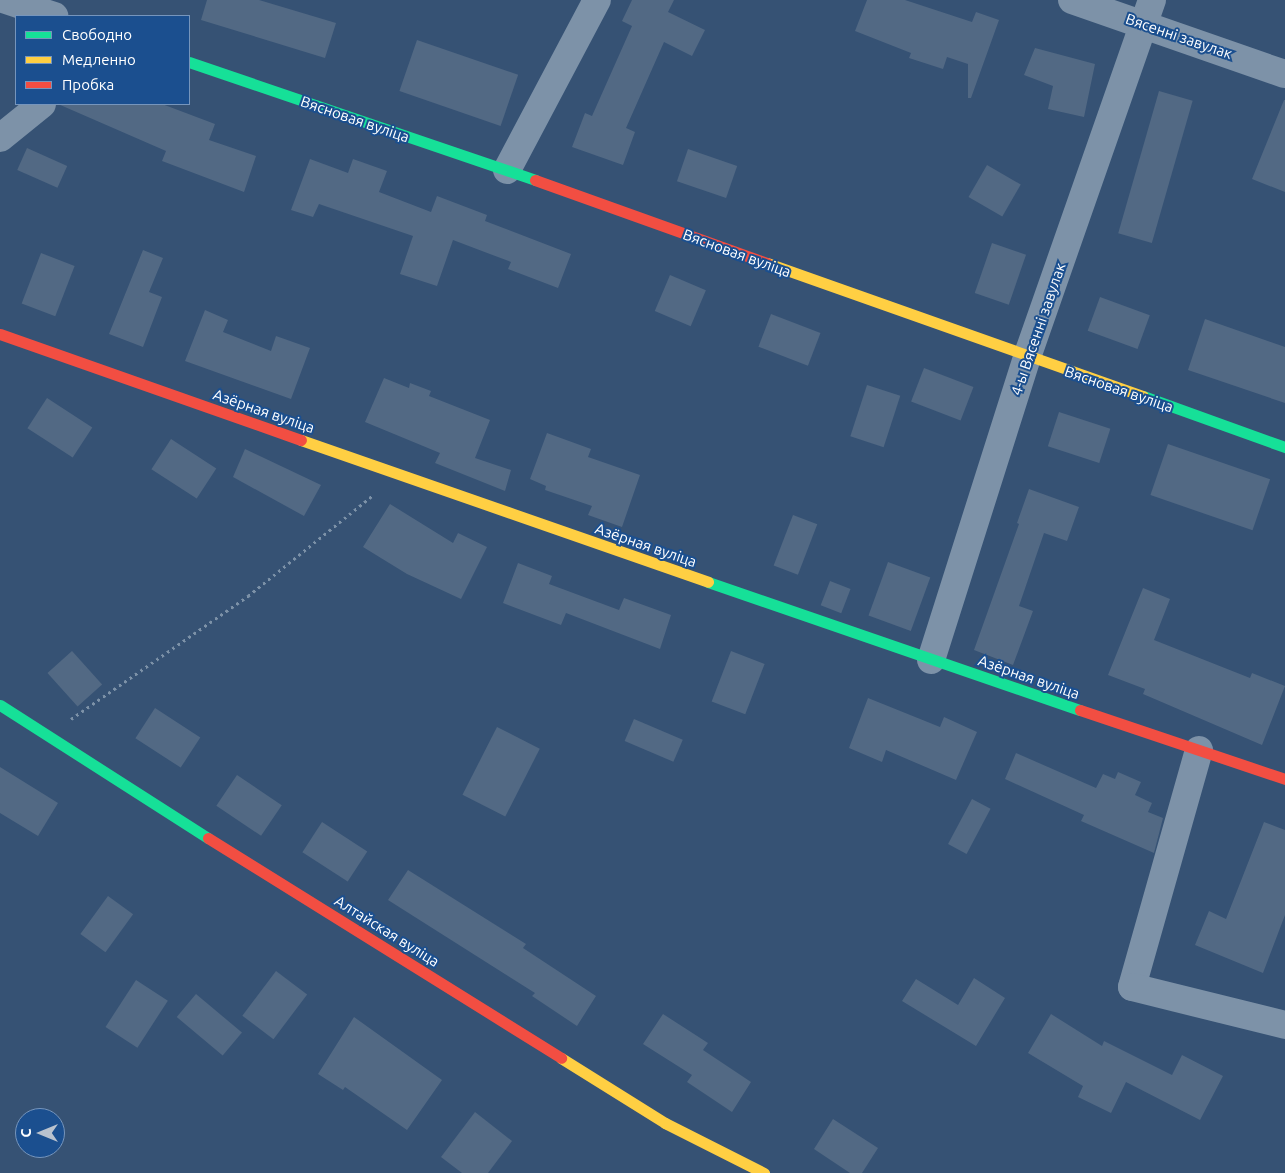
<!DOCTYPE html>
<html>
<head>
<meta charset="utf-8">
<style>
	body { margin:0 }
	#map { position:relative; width:1285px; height:1173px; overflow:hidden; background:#365274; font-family:Ubuntu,sans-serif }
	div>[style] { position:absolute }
	.building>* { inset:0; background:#526984; transform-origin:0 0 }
	.path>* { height:3px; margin-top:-1.5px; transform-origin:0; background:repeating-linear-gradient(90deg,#7d92a8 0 2.5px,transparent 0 6.5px) }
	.street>* { height:28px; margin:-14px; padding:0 14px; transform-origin:14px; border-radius:14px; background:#7d92a8 }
	.fast>* { height:11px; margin:-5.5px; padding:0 5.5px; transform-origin:5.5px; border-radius:5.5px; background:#16e098 }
	.slow>* { height:11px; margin:-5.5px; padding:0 5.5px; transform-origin:5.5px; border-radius:5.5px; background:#ffcf43 }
	.jam>* { height:11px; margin:-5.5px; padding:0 5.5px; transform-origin:5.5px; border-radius:5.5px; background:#f24e42 }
	span { translate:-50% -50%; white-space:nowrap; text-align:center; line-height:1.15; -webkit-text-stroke:4px #1b4f8f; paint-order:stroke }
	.street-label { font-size:15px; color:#fff }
	.legend { position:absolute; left:15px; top:15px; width:175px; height:90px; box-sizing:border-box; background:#1b4f8f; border:1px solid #7695bc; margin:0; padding:6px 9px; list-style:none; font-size:15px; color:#fff }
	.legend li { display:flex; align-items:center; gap:10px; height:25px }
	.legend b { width:25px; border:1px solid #7695bc }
	.north { position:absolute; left:15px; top:1108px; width:50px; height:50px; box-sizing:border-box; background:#1b4f8f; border:1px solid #7695bc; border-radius:50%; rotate:270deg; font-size:14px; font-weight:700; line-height:20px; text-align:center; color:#fff }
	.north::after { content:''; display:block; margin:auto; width:18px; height:22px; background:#b9c2ce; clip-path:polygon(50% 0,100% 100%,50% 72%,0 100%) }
</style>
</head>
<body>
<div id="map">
	<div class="building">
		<i style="clip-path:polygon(207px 0,259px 0,336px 23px,325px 58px,201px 20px)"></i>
		<i style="clip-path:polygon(632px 0,674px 0,668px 12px,705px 30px,692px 56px,664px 42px,626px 128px,635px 132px,623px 165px,572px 147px,585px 113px,592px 116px,632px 26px,622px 21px)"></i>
		<i style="clip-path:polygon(867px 0,905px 0,972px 22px,976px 12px,999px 20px,971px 98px,968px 98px,968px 64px,947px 57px,943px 69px,909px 58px,911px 53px,855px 31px)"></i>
		<i style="left:417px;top:40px;width:107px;height:54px;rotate:19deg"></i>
		<i style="clip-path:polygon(1035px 48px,1095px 64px,1084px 117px,1048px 109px,1053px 86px,1024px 75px)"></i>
		<i style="left:1159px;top:91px;width:35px;height:148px;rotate:16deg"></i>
		<i style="clip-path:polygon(1284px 100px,1285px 100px,1285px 192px,1252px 179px)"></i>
		<i style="clip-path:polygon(58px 104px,162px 104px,215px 124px,209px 140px,256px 156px,244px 192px,162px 161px,166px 151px)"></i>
		<i style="left:27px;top:148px;width:44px;height:24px;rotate:24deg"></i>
		<i style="left:688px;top:149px;width:52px;height:34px;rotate:19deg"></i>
		<i style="clip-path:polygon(310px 159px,348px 173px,353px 159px,387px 171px,379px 192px,431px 212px,437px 196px,487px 215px,485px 221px,571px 254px,558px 288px,508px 269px,511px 262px,453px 240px,437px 286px,400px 274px,413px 236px,319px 204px,313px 217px,291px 210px)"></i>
		<i style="left:987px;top:165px;width:39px;height:37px;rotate:30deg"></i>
		<i style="left:992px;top:243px;width:36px;height:53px;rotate:19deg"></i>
		<i style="clip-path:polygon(143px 250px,163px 258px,149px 292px,162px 297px,143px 347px,109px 334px)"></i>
		<i style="left:41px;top:253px;width:36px;height:54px;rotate:21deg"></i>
		<i style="left:670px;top:275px;width:39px;height:39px;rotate:23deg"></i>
		<i style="left:1100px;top:297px;width:53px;height:36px;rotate:20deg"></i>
		<i style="clip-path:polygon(205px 310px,228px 320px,223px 332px,271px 351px,276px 336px,310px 348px,291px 399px,185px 361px)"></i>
		<i style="left:771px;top:314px;width:53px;height:35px;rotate:21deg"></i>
		<i style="clip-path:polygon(1205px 319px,1285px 347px,1285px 403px,1188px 370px)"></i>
		<i style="left:924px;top:368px;width:53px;height:36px;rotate:21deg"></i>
		<i style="clip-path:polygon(384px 378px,409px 388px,410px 383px,431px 391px,429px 396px,490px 420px,475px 458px,511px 470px,505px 491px,435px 463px,440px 453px,365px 422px)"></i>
		<i style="left:867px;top:385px;width:35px;height:54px;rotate:18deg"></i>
		<i style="left:47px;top:398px;width:54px;height:36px;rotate:33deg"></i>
		<i style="left:1059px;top:412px;width:54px;height:36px;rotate:18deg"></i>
		<i style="clip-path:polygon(547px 433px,591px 449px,588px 457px,640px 475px,622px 527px,588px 515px,592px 506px,545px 490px,546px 486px,530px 479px)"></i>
		<i style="left:171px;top:439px;width:54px;height:36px;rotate:33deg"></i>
		<i style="left:1168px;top:444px;width:108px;height:54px;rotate:19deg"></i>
		<i style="clip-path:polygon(245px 449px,321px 485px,304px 516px,233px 477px)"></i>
		<i style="clip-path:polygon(1029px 489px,1079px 507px,1067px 541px,1044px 533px,1019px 606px,1033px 611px,1013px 665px,974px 650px,1019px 524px,1017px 523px)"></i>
		<i style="clip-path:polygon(390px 504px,453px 543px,458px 533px,487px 547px,461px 599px,407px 574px,363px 547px)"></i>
		<i style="left:793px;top:515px;width:26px;height:54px;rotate:21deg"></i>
		<i style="left:888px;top:562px;width:45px;height:57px;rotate:20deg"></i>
		<i style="clip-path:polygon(518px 563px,552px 576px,549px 584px,619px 610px,624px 598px,671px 615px,660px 649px,566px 613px,561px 625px,503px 603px)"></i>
		<i style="left:830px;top:581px;width:22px;height:26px;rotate:21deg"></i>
		<i style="clip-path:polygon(1143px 588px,1170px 599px,1154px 640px,1250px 678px,1252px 673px,1285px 686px,1262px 745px,1143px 694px,1145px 689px,1108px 675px)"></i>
		<i style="left:72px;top:651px;width:45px;height:33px;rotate:48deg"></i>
		<i style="left:731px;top:651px;width:36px;height:54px;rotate:21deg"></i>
		<i style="clip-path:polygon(868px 698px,940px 727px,944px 717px,977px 732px,956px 780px,886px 750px,882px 762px,849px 748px)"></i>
		<i style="left:155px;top:708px;width:54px;height:36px;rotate:33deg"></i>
		<i style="left:634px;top:719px;width:53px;height:24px;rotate:23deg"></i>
		<i style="left:497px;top:727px;width:48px;height:76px;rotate:27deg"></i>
		<i style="clip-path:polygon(1016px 753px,1096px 788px,1103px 774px,1115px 779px,1118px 772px,1141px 782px,1135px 795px,1152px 803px,1148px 812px,1163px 818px,1154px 853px,1081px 821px,1084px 815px,1005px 779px)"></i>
		<i style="clip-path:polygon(0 767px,58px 803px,38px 836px,0 813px)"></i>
		<i style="left:237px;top:775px;width:54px;height:37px;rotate:34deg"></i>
		<i style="left:972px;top:799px;width:21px;height:51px;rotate:28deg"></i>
		<i style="left:322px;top:822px;width:54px;height:36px;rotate:33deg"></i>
		<i style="clip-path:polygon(1264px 822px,1285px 830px,1285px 915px,1263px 973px,1195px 945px,1209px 911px,1226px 919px)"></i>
		<i style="clip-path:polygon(408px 870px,526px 944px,523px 948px,596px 996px,577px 1026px,532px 996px,535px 993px,388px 900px)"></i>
		<i style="left:108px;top:896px;width:31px;height:47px;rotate:36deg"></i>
		<i style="left:276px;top:971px;width:39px;height:56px;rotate:37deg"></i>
		<i style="clip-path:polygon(974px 978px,1005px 998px,976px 1046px,902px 1001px,916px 979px,958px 1005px)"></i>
		<i style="left:136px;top:980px;width:38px;height:56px;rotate:33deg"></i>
		<i style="left:196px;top:994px;width:60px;height:30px;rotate:40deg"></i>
		<i style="clip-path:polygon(663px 1014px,708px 1043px,703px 1050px,751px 1082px,732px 1112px,687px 1082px,692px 1075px,643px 1044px)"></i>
		<i style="clip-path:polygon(1051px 1014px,1102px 1046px,1104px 1041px,1172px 1075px,1182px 1055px,1223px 1076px,1200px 1120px,1126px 1082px,1111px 1113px,1078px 1097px,1083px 1086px,1028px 1053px)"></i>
		<i style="clip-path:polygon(354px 1017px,442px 1080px,407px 1130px,345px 1087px,343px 1090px,318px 1074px)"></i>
		<i style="clip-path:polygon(475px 1112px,512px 1141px,488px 1173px,462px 1173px,441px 1157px)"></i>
		<i style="clip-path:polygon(833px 1119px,878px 1148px,862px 1173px,850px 1173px,814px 1149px)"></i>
	</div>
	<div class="path">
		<i style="left:71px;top:719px;width:216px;rotate:-34.8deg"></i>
		<i style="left:248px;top:596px;width:161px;rotate:-38.9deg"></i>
	</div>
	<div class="street">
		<i style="left:6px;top:0;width:51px;rotate:18.4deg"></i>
		<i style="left:1072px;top:0;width:225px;rotate:19.2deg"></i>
		<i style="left:0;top:138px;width:54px;rotate:-39deg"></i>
		<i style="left:507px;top:170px;width:192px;rotate:-62.1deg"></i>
		<i style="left:931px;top:660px;width:318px;rotate:-72.4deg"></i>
		<i style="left:1027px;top:357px;width:378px;rotate:-70.7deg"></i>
		<i style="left:1199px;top:750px;width:246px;rotate:105.8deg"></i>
		<i style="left:1132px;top:987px;width:158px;rotate:13.9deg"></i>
	</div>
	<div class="fast">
		<i style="left:189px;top:62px;width:366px;rotate:18.8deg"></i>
		<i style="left:1143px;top:396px;width:151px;rotate:19.8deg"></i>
		<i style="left:708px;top:582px;width:393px;rotate:19deg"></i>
		<i style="left:0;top:705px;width:247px;rotate:32.6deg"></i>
	</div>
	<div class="slow">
		<i style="left:767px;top:263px;width:399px;rotate:19.5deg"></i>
		<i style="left:301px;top:440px;width:431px;rotate:19.2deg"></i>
		<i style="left:561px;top:1058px;width:123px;rotate:32deg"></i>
		<i style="left:665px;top:1123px;width:111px;rotate:26.8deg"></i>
	</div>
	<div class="jam">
		<i style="left:535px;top:180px;width:246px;rotate:19.7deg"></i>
		<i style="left:0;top:334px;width:319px;rotate:19.4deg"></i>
		<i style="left:1080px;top:710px;width:216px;rotate:18.6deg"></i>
		<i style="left:208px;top:838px;width:416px;rotate:31.9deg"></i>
	</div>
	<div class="street-label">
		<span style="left:1179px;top:36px;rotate:19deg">Вясенні завулак</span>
		<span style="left:355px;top:119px;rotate:19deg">Вясновая вуліца</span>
		<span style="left:737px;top:253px;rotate:20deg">Вясновая вуліца</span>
		<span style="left:1038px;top:329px;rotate:-71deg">4-ы Вясенні завулак</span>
		<span style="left:1119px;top:389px;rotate:19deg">Вясновая вуліца</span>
		<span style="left:264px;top:411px;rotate:19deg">Азёрная вуліца</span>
		<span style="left:646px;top:545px;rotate:19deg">Азёрная вуліца</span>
		<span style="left:1029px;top:677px;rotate:19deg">Азёрная вуліца</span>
		<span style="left:387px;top:931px;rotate:32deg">Алтайская вуліца</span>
	</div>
	<ul class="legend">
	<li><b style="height:6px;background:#16e098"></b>Свободно</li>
	<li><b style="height:6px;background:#ffcf43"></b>Медленно</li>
	<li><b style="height:6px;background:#f24e42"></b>Пробка</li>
	</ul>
	<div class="north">С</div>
</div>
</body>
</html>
